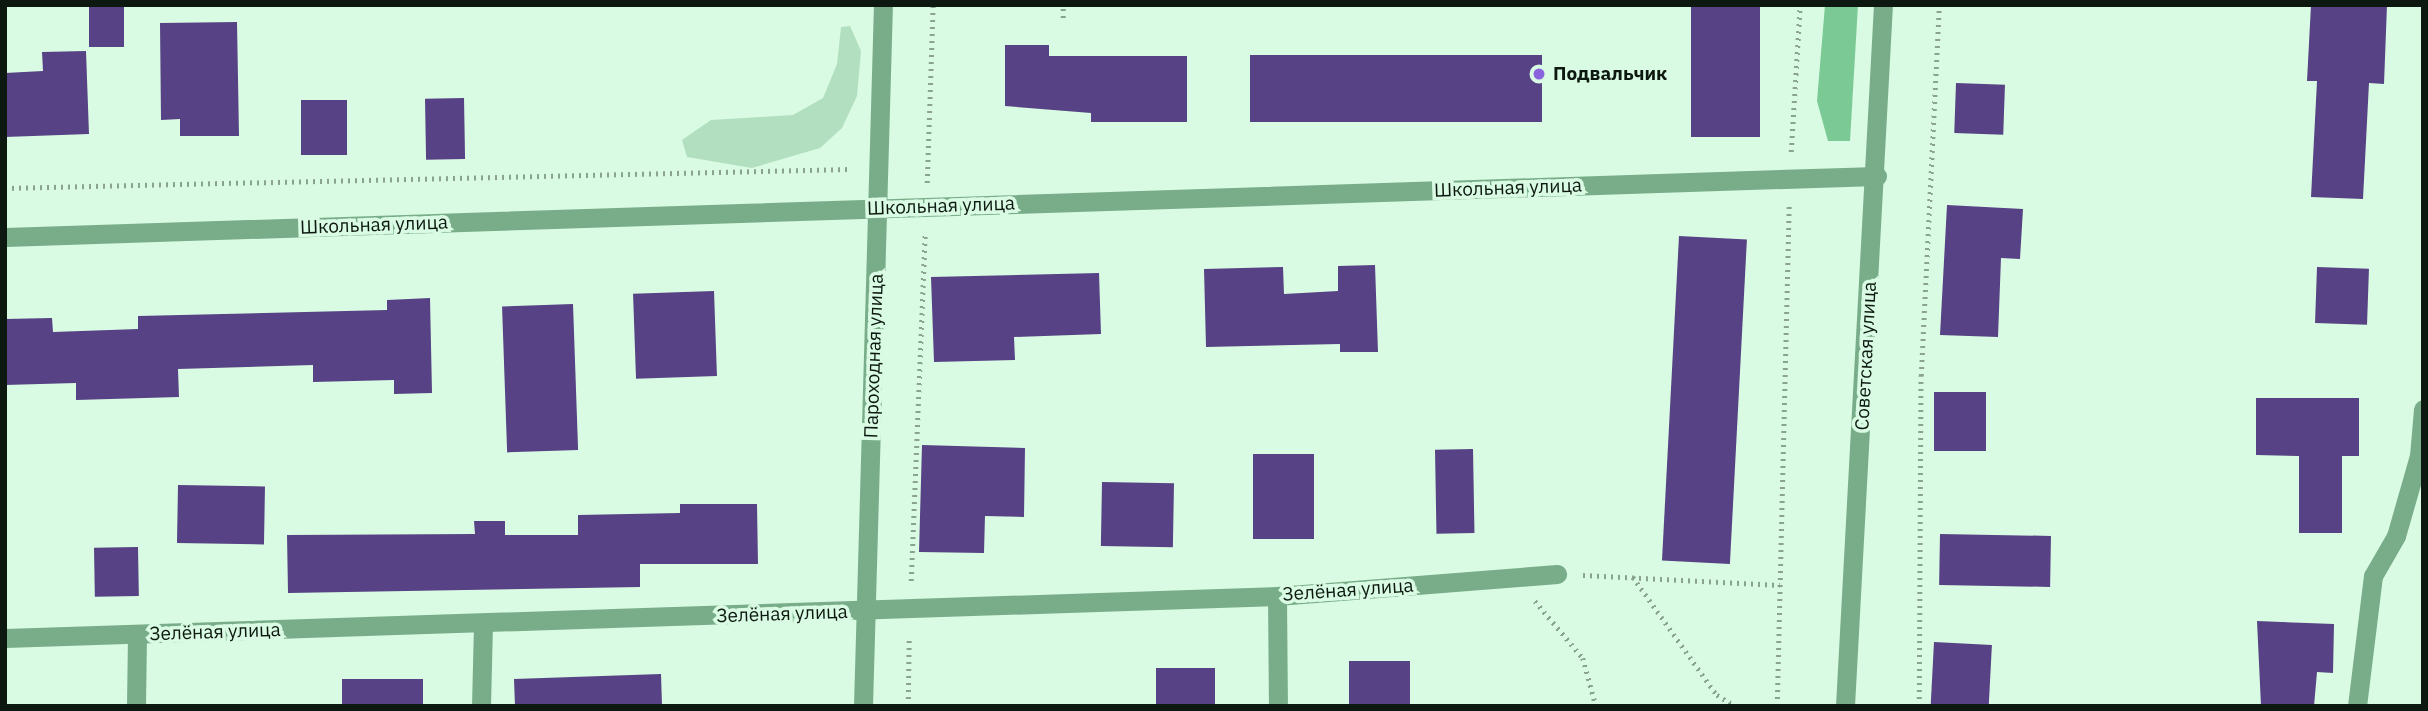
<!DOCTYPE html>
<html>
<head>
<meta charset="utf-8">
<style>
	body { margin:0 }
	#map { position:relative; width:2428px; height:711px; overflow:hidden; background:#dafbe3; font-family:"IBM Plex Sans",sans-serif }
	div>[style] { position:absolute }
	.green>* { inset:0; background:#b2dfbf }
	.forest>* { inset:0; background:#7bc995 }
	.building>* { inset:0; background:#564284; transform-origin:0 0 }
	.path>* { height:4.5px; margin-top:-2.25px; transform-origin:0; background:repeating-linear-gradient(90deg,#8aa391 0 2px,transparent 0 7px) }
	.minor>* { height:19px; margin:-9.5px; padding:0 9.5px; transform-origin:9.5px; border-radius:9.5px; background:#79ad8a }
	.tertiary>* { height:19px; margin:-9.5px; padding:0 9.5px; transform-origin:9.5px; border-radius:9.5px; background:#79ad8a }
	.dots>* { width:19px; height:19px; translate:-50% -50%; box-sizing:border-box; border:4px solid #dafbe3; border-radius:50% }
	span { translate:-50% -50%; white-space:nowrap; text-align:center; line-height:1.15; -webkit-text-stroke:7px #dafbe3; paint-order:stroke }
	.poi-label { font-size:19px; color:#0c1810; font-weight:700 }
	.left { translate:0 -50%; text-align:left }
	.street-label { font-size:19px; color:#0c1810 }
	.frame { position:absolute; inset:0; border:7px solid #0c1810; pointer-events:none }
</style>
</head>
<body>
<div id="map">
	<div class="green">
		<i style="clip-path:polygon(850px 26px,861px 51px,857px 96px,842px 128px,820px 148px,752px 168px,687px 157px,682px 140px,711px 120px,793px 115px,823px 98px,837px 64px,841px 27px)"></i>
	</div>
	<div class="forest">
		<i style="clip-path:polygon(1825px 5px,1858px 5px,1850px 141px,1828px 141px,1817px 101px)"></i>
	</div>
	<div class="building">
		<i style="left:89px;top:5px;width:35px;height:42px"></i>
		<i style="left:1691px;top:5px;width:69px;height:132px"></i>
		<i style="clip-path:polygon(2311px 5px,2387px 5px,2384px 84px,2369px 83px,2363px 199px,2311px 197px,2317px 81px,2307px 81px)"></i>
		<i style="clip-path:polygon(237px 22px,239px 136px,180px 136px,180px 119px,161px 120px,160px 23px)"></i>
		<i style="clip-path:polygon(1005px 45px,1049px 45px,1049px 56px,1187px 56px,1187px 122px,1091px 122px,1091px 113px,1005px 106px)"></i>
		<i style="clip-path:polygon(86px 51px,89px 134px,5px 137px,5px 73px,43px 71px,42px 52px)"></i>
		<i style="left:1542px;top:55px;width:67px;height:292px;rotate:90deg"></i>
		<i style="left:1956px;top:83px;width:49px;height:50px;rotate:2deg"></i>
		<i style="left:464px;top:98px;width:61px;height:39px;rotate:89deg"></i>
		<i style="left:301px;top:100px;width:46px;height:55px"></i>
		<i style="clip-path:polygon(1947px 205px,2023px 209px,2020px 259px,2001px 258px,1998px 337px,1940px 335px)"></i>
		<i style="left:1679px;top:236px;width:68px;height:325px;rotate:3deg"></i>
		<i style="clip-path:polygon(1375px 265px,1378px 352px,1340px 352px,1340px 344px,1206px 347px,1204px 269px,1283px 267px,1284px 294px,1338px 291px,1338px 266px)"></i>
		<i style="left:2317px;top:267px;width:52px;height:56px;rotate:2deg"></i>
		<i style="clip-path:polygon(1099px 273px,1101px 334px,1014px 337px,1015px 360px,934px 362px,931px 277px)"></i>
		<i style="left:714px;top:291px;width:85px;height:81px;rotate:88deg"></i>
		<i style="clip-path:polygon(430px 298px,432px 393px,394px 394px,394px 380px,313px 382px,313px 365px,178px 369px,179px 397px,76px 400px,76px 383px,5px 385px,5px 319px,52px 318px,53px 332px,138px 329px,138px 316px,387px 310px,387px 300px)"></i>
		<i style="left:573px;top:304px;width:146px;height:71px;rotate:88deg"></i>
		<i style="left:1934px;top:392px;width:52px;height:59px"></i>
		<i style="clip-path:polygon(2256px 398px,2359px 398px,2359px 456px,2342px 456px,2342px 533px,2299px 533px,2299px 456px,2256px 455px)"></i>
		<i style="clip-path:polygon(922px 445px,1025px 448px,1024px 517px,985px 516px,984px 553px,919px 552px)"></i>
		<i style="left:1473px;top:449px;width:84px;height:38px;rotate:89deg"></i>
		<i style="left:1253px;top:454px;width:61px;height:85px"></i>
		<i style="left:1102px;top:482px;width:72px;height:64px;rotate:1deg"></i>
		<i style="left:178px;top:485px;width:87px;height:58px;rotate:1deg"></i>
		<i style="clip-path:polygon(680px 504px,757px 504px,758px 564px,640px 564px,640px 587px,288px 593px,287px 535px,475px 534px,474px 521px,505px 521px,505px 535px,578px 535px,578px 515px,680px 513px)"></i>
		<i style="left:1940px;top:534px;width:111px;height:51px;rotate:1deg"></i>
		<i style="left:138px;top:547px;width:49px;height:44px;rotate:89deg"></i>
		<i style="clip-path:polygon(2257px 621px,2334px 624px,2333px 673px,2317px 672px,2314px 706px,2261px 706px)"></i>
		<i style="left:1934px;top:642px;width:58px;height:64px;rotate:3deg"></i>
		<i style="left:1410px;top:661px;width:45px;height:61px;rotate:90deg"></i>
		<i style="left:1215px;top:668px;width:38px;height:59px;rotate:90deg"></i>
		<i style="clip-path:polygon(661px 674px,662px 706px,515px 706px,514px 679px)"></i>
		<i style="left:423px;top:679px;width:27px;height:81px;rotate:90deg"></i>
	</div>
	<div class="path">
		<i style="left:1063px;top:18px;width:13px;rotate:-90deg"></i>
		<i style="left:1791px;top:152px;width:147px;rotate:-86.5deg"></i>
		<i style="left:927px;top:183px;width:178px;rotate:-88.1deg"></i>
		<i style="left:5px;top:188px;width:846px;rotate:-1.29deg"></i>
		<i style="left:1583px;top:575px;width:197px;rotate:2.9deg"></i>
		<i style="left:1633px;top:577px;width:145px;rotate:54.6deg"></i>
		<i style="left:1717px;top:695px;width:21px;rotate:31deg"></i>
		<i style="left:911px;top:581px;width:348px;rotate:-87.7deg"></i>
		<i style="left:1535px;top:601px;width:75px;rotate:49.9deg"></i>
		<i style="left:1583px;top:658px;width:50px;rotate:74.8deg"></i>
		<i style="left:908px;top:706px;width:70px;rotate:-89.2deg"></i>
		<i style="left:1777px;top:706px;width:500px;rotate:-88.63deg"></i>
		<i style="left:1919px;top:706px;width:330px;rotate:-89.7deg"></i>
		<i style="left:1921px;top:376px;width:371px;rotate:-87.2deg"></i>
	</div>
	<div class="minor">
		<i style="left:5px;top:237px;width:1873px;rotate:-1.87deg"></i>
		<i style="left:1277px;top:596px;width:110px;rotate:89.5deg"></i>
		<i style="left:5px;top:638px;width:1273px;rotate:-1.89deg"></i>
		<i style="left:1277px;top:596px;width:281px;rotate:-4.5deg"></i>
		<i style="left:136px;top:706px;width:71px;rotate:-89.2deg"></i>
		<i style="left:481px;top:706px;width:83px;rotate:-88.6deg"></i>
		<i style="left:863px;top:706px;width:701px;rotate:-88.37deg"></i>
		<i style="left:2357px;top:706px;width:131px;rotate:-83deg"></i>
		<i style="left:2373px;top:576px;width:46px;rotate:-60.1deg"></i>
		<i style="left:2396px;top:536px;width:83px;rotate:-74deg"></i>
		<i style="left:2419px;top:456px;width:47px;rotate:-85.1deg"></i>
	</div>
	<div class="tertiary">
		<i style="left:1845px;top:706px;width:702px;rotate:-86.9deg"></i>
	</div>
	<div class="dots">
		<i style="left:1539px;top:74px;background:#8b63de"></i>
	</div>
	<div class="poi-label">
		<span class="left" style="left:1553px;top:74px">Подвальчик</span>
	</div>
	<div class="street-label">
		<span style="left:1508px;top:188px;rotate:-2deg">Школьная улица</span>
		<span style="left:941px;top:206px;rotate:-2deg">Школьная улица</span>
		<span style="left:374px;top:225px;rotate:-2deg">Школьная улица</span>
		<span style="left:874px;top:356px;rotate:-88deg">Пароходная улица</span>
		<span style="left:1866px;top:356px;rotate:-87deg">Советская улица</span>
		<span style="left:1348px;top:590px;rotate:-4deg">Зелёная улица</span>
		<span style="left:782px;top:614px;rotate:-2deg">Зелёная улица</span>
		<span style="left:215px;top:632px;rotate:-2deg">Зелёная улица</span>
	</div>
	<div class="frame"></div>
</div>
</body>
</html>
